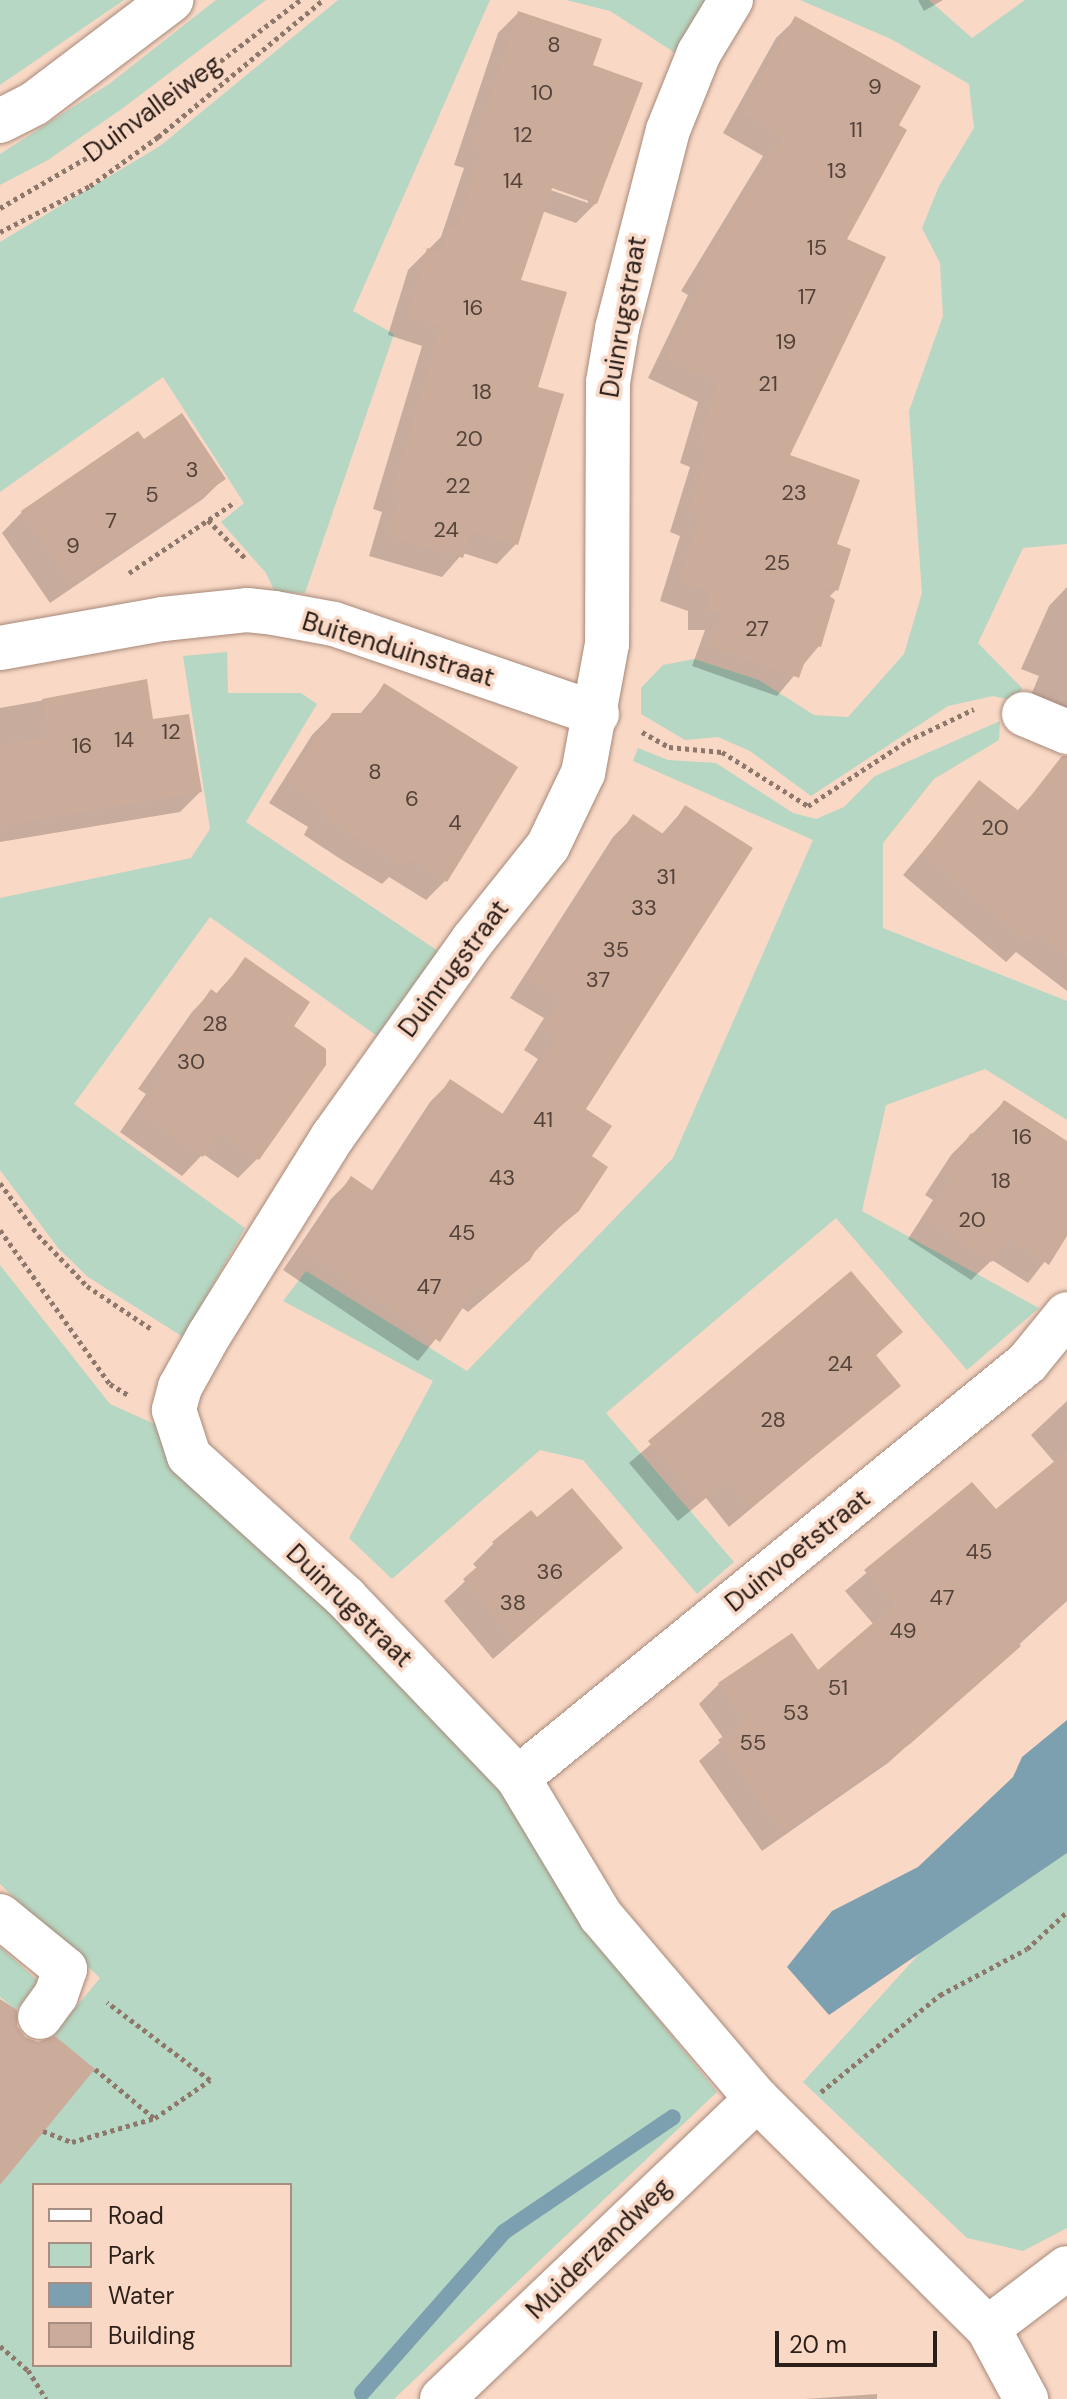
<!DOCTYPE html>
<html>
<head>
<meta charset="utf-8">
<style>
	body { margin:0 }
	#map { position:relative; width:1067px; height:2399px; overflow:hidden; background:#f9d8c6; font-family:"DM Sans",sans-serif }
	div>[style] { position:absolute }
	.green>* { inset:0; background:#b6d7c3 }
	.water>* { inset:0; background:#7da0b0 }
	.shadow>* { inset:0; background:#0003 }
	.stream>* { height:16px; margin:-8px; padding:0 8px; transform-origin:8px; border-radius:8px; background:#7da0b0 }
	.building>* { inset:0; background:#cbab9a }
	.path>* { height:5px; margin-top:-2.5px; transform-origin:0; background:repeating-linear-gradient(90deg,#8e786c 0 4px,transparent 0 8px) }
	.roads { filter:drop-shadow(0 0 2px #a78979) drop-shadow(0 0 2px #a78979) }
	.minor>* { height:44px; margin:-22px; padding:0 22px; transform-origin:22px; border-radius:22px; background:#fff }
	span { translate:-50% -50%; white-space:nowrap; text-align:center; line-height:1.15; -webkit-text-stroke:7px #f9d8c6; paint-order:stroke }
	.number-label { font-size:22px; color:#534239 }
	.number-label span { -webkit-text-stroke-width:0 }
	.street-label { font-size:26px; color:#2b1f19 }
	.legend { position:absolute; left:32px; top:2183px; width:260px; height:184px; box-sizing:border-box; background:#f9d8c6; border:2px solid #a78e81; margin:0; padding:10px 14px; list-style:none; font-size:24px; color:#2b1f19 }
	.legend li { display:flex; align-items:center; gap:16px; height:40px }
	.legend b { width:40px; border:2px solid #a78e81 }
	.scale { position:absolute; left:775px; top:2331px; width:162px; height:36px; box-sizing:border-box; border:4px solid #2b1f19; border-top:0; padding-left:10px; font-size:24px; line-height:28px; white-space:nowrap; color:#2b1f19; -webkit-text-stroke:6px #f9d8c6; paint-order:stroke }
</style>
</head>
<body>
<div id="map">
	<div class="green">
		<i style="clip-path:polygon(0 0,124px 0,0 85px)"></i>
		<i style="clip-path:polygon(216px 0,266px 0,123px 108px,48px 160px,0 185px,0 154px,109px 84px)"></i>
		<i style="clip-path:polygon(338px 0,490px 0,353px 311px,394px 334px,305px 593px,275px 592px,266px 573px,221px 522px,244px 503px,163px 377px,0 492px,0 242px,160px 146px)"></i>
		<i style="clip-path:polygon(566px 0,710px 0,680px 56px,610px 11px)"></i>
		<i style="clip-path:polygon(800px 0,929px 0,972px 38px,1025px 0,1067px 0,1067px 544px,1023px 548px,978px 643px,1022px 688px,1018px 702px,993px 696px,948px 706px,811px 796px,750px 751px,718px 737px,685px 740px,641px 714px,641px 688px,663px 665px,694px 659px,759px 680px,814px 715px,848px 717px,904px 654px,922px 593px,909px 411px,943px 316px,940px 263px,922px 228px,939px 186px,974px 128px,969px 84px,891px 39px)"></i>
		<i style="clip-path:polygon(227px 652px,228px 693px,301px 693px,317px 704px,246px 822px,438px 951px,377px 1036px,210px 917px,74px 1104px,245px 1228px,183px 1337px,88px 1277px,58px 1248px,0 1170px,0 898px,191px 858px,210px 829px,183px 656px)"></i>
		<i style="clip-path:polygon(1000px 721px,999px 740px,934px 779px,883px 843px,883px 928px,1067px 1001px,1067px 1120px,985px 1069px,886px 1105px,862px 1211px,1039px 1308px,967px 1370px,836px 1218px,606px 1413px,734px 1562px,697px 1594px,583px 1460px,540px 1450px,392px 1579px,349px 1538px,433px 1381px,283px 1301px,306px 1271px,467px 1371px,673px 1158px,813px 840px,633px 761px,638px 748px,668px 760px,716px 763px,793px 813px,816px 819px,844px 807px,875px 776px)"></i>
		<i style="clip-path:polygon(evenodd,0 1265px,110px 1404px,159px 1426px,169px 1464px,352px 1626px,506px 1791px,587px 1931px,717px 2092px,394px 2399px,0 2399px,0 2184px,94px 2069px,53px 2035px,100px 1978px,0 1884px,0 1265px,34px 2185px,290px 2185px,290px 2365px,34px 2365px,34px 2185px)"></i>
		<i style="clip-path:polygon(1067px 1853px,1067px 2228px,1023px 2251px,967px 2238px,803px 2082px,928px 1944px)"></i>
		<i style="clip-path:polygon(0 1947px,38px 1981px,16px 2010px,0 1997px)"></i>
	</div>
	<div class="water">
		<i style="clip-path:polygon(1067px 1720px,1067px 1853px,829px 2015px,787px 1967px,832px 1911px,918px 1867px,1013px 1777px,1022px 1757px)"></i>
	</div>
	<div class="shadow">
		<i style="clip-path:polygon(918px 0,943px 0,924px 11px)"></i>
		<i style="clip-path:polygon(evenodd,518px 13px,591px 67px,596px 203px,576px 223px,542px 211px,519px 281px,535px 388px,516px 544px,497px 564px,463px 553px,442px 577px,369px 556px,382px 512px,373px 509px,422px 346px,388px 335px,408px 270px,441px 237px,464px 168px,454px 165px,498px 33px,518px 13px,543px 183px,588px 199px,588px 203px,542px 187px,543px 183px)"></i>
		<i style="clip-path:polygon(796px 19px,896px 126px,844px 239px,788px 456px,835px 545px,836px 590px,828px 598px,819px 646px,777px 696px,692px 666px,705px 630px,688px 630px,688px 611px,660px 601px,680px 536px,670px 532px,690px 467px,680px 463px,698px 402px,648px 378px,688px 295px,681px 291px,763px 156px,723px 133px,776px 38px)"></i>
		<i style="clip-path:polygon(138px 434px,143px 442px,224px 478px,203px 499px,50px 603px,2px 533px,22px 512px)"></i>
		<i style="clip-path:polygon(1067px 587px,1067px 717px,1029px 700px,1039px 676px,1021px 669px,1049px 606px)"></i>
		<i style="clip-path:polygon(145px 682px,152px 721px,200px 792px,180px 812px,0 842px,0 708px)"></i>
		<i style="clip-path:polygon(384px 686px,445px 881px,426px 900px,389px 877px,382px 884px,342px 860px,304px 835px,308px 827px,269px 803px,312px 735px,332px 715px,359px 715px)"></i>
		<i style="clip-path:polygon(1050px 775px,1067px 784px,1067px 991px,1016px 952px,1006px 962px,903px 875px,980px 783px,1017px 811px)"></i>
		<i style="clip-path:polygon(685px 808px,583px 1110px,589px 1157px,577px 1210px,507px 1279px,468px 1312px,461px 1307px,418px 1361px,283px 1270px,331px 1199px,351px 1179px,371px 1192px,430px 1102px,450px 1082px,501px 1116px,538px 1059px,524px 1050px,544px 1018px,510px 998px,613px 837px,633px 817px,661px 835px)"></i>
		<i style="clip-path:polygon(246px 960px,291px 1026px,258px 1158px,238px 1178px,203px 1154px,182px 1176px,120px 1132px,146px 1094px,138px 1089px,192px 1012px,211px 992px,215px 995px)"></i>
		<i style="clip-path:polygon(1004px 1102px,1067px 1144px,1067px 1233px,1028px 1283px,992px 1260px,971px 1280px,908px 1239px,933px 1200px,925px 1195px,951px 1155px)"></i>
		<i style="clip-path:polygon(851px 1274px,900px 1332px,875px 1356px,898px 1386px,729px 1527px,706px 1498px,678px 1521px,629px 1463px)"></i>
		<i style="clip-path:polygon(1067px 1401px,1067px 1601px,888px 1763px,762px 1851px,699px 1761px,724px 1739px,699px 1704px,719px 1684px,818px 1673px,874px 1625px,845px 1591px,972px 1484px,996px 1512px,1055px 1463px,1031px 1435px)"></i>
		<i style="clip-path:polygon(537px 1520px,620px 1548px,493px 1659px,444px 1601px,478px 1569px,473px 1564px,494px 1543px)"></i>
		<i style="clip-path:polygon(877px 2394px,877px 2399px,805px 2399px)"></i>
	</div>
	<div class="stream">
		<i style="left:362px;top:2393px;width:215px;rotate:-48.6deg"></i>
		<i style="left:504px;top:2232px;width:204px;rotate:-34.2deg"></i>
	</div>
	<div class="building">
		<i style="clip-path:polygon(518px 11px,602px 39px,593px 65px,643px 83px,597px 204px,552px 188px,521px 280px,567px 292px,538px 387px,564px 394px,518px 545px,472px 531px,463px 558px,388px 536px,401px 492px,392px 489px,441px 326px,407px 316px,427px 248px,441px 252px,448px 227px,456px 229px,482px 148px,473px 145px)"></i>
		<i style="clip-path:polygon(795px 16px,921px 86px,899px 125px,907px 130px,847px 239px,886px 257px,790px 455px,860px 480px,837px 544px,851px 549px,838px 591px,826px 586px,823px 591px,835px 600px,821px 647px,811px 644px,799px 678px,710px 646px,723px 611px,707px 611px,707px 591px,679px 581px,699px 516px,688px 512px,708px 447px,698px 443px,717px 382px,666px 358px,707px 274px,699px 271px,782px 136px,741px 113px)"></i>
		<i style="clip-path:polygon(182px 413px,226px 479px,71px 584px,21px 511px,138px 431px,144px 439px)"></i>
		<i style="clip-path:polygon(147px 679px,153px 719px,189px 714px,202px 792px,0 826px,0 745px,47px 737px,42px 699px)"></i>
		<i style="clip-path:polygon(384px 683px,518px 767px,447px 882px,408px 858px,403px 866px,362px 841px,322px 815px,327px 807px,288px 783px,332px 713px,366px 713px)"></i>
		<i style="clip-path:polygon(1062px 756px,1067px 756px,1067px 956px,1037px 932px,1028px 943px,922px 853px,979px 780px,1019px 811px)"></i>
		<i style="clip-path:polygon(685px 805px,753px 848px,586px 1109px,612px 1126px,592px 1156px,608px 1167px,579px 1211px,540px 1243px,530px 1260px,489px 1293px,478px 1285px,440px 1342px,302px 1249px,351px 1176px,376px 1193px,450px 1079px,506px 1116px,557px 1038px,542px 1029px,563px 998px,528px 977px,633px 814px,666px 836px)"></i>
		<i style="clip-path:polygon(245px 957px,310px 1002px,294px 1026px,326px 1049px,326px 1065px,259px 1160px,220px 1133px,203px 1157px,138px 1112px,165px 1074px,156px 1068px,211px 989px,219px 995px)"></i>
		<i style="clip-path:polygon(1004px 1100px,1067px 1141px,1067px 1236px,1049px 1265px,1008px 1238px,992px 1262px,926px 1218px,951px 1180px,943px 1174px,971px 1133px,979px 1138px)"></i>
		<i style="clip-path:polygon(851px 1271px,903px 1332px,876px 1355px,901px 1386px,750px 1508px,727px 1480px,699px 1502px,648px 1441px)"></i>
		<i style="clip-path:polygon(1067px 1451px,1067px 1597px,1017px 1640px,1021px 1646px,910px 1744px,782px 1832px,718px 1740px,745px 1721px,718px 1683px,792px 1633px,818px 1670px,894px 1605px,864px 1570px,972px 1482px,996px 1509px)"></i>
		<i style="clip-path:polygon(572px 1488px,623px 1548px,514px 1640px,463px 1579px,498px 1549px,492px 1542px,531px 1510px,537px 1517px)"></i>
		<i style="clip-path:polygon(0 1999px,17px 2010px,17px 2026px,25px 2037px,38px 2042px,55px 2036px,95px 2069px,0 2185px)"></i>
	</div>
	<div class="path">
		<i style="left:0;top:208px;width:138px;rotate:-30.1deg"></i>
		<i style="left:119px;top:139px;width:228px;rotate:-37.5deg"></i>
		<i style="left:0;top:232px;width:101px;rotate:-27.1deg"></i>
		<i style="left:90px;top:186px;width:84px;rotate:-35.8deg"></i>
		<i style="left:158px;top:137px;width:214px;rotate:-39.7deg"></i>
		<i style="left:208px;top:520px;width:54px;rotate:45.7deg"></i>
		<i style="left:129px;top:573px;width:128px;rotate:-33.8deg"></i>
		<i style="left:642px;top:732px;width:31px;rotate:29deg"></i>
		<i style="left:669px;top:747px;width:53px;rotate:5.4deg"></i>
		<i style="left:722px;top:752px;width:102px;rotate:32.1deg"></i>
		<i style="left:808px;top:806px;width:118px;rotate:-33.3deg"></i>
		<i style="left:907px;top:741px;width:74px;rotate:-25.5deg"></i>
		<i style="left:0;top:1183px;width:64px;rotate:53.8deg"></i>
		<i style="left:38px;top:1235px;width:71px;rotate:46.1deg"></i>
		<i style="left:87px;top:1286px;width:79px;rotate:33.7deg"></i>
		<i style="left:0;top:1230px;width:189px;rotate:54.5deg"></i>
		<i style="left:110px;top:1384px;width:21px;rotate:31deg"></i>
		<i style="left:95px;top:2069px;width:77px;rotate:39.7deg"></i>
		<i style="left:821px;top:2092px;width:154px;rotate:-39.2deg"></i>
		<i style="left:940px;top:1995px;width:98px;rotate:-27.9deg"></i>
		<i style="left:1027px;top:1949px;width:54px;rotate:-42.8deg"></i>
		<i style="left:43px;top:2131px;width:31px;rotate:21deg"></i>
		<i style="left:72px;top:2142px;width:86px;rotate:-16.1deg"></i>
		<i style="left:155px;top:2118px;width:67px;rotate:-34.6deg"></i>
		<i style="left:210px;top:2080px;width:129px;rotate:-142.9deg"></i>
		<i style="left:0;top:2346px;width:37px;rotate:41deg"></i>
		<i style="left:28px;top:2370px;width:34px;rotate:58deg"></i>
	</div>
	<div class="roads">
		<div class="minor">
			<i style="left:731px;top:0;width:62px;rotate:121.1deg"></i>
			<i style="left:699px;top:53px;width:83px;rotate:111.9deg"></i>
			<i style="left:668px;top:130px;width:205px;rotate:104.4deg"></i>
			<i style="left:617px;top:329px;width:54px;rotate:99.6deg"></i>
			<i style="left:608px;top:382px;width:262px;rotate:90.2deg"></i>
			<i style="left:607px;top:644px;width:131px;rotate:100.5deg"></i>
			<i style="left:583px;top:773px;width:81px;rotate:115.6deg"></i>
			<i style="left:548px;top:846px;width:120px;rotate:128.6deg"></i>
			<i style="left:473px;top:940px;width:241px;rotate:125.5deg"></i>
			<i style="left:333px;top:1136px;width:234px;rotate:121.9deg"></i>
			<i style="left:209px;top:1335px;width:60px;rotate:119.1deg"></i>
			<i style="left:180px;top:1387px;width:24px;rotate:105deg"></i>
			<i style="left:174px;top:1410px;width:48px;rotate:71.9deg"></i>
			<i style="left:189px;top:1456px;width:212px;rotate:42.1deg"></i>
			<i style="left:346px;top:1598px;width:249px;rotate:46.3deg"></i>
			<i style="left:518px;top:1778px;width:161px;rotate:59deg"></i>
			<i style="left:601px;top:1916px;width:240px;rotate:49.6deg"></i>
			<i style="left:757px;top:2099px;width:325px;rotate:44.8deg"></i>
			<i style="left:988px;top:2328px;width:81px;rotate:61.8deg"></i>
			<i style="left:0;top:121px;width:39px;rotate:-27deg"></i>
			<i style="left:35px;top:103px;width:171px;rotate:-37.1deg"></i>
			<i style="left:0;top:648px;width:166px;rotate:-10.1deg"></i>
			<i style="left:163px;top:619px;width:84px;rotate:-6.1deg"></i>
			<i style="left:247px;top:610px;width:27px;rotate:6deg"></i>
			<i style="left:274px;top:613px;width:61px;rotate:10.4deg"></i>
			<i style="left:334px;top:624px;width:278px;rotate:18.9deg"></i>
			<i style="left:1024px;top:714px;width:47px;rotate:22.7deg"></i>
			<i style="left:518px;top:1778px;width:657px;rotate:-39.19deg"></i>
			<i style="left:1027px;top:1363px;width:63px;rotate:-50.8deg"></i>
			<i style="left:0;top:1916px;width:84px;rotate:39.2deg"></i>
			<i style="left:65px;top:1969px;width:28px;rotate:109deg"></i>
			<i style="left:56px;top:1995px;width:27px;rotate:126deg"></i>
			<i style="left:988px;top:2328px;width:99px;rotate:-37.2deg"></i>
			<i style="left:442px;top:2399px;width:435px;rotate:-43.6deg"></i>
		</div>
	</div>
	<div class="number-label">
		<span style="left:554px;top:45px">8</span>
		<span style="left:875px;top:87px">9</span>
		<span style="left:542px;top:93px">10</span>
		<span style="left:856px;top:130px">11</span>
		<span style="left:523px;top:135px">12</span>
		<span style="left:837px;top:171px">13</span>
		<span style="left:513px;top:181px">14</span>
		<span style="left:817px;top:248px">15</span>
		<span style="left:807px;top:297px">17</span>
		<span style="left:473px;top:308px">16</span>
		<span style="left:786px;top:342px">19</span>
		<span style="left:768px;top:384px">21</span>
		<span style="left:482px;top:392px">18</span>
		<span style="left:469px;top:439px">20</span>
		<span style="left:192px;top:470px">3</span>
		<span style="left:458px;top:486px">22</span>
		<span style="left:794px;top:493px">23</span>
		<span style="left:152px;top:495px">5</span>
		<span style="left:111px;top:521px">7</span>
		<span style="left:446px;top:530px">24</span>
		<span style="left:73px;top:546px">9</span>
		<span style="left:777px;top:563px">25</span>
		<span style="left:757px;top:629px">27</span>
		<span style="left:171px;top:732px">12</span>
		<span style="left:124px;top:740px">14</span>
		<span style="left:82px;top:746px">16</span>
		<span style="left:375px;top:772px">8</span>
		<span style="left:412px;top:799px">6</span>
		<span style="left:455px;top:823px">4</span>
		<span style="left:995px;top:828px">20</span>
		<span style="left:666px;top:877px">31</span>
		<span style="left:644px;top:908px">33</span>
		<span style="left:616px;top:950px">35</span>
		<span style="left:598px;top:980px">37</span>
		<span style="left:215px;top:1024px">28</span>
		<span style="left:191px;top:1062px">30</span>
		<span style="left:543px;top:1120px">41</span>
		<span style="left:1022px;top:1137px">16</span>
		<span style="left:502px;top:1178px">43</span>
		<span style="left:1001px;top:1181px">18</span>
		<span style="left:972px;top:1220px">20</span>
		<span style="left:462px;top:1233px">45</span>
		<span style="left:429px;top:1287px">47</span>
		<span style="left:840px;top:1364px">24</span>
		<span style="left:773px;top:1420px">28</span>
		<span style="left:979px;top:1552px">45</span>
		<span style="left:550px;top:1572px">36</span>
		<span style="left:942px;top:1598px">47</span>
		<span style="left:513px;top:1603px">38</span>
		<span style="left:903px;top:1631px">49</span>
		<span style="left:838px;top:1688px">51</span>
		<span style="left:796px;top:1713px">53</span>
		<span style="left:753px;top:1743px">55</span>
	</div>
	<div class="street-label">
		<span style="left:153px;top:109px;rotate:-36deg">Duinvalleiweg</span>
		<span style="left:624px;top:317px;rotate:-80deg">Duinrugstraat</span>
		<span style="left:398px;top:650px;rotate:17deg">Buitenduinstraat</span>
		<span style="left:454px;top:969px;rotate:-53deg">Duinrugstraat</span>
		<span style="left:798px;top:1551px;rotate:-39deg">Duinvoetstraat</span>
		<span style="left:349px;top:1606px;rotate:44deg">Duinrugstraat</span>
		<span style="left:599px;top:2249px;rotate:-44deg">Muiderzandweg</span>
	</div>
	<ul class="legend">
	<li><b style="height:10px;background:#fff"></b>Road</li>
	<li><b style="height:22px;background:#b6d7c3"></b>Park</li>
	<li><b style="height:22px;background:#7da0b0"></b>Water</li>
	<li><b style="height:22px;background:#cbab9a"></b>Building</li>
	</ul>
	<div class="scale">20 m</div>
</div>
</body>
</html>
